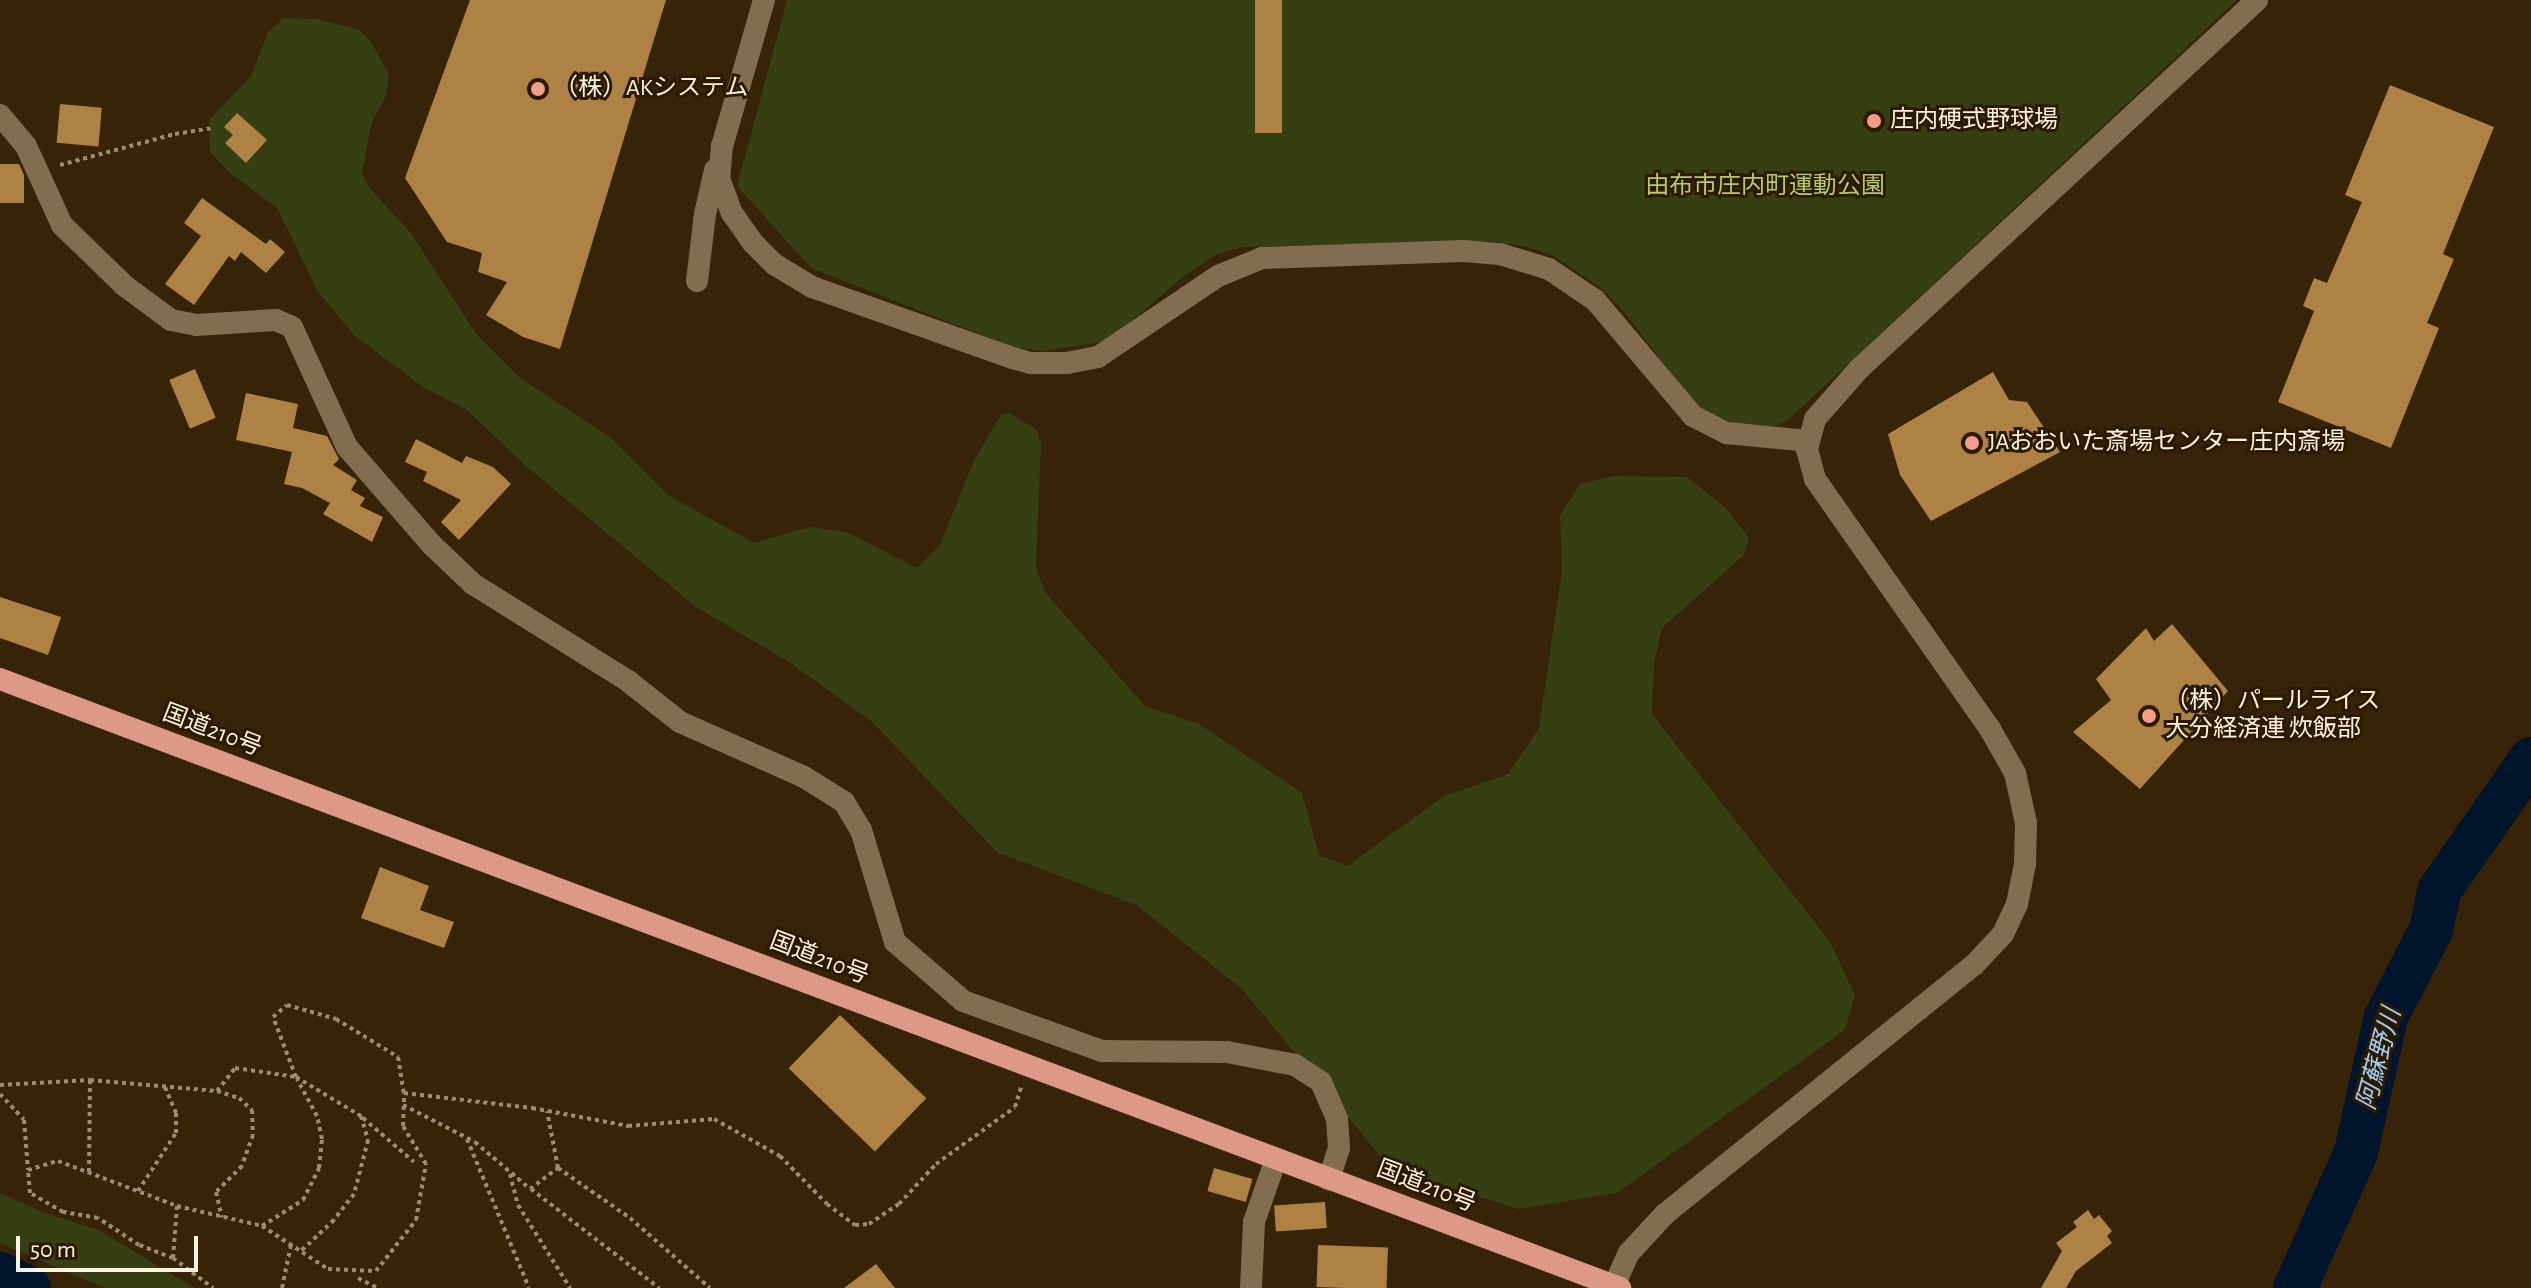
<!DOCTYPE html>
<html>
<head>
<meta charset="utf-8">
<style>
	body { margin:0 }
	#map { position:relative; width:2531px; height:1288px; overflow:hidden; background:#362308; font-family:"Alegreya Sans","Noto Sans JP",sans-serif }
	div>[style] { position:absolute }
	.green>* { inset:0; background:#353f12 }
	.river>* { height:44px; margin:-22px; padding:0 22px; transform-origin:22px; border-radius:22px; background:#00142b }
	.building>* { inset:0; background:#ae8245; transform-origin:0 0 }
	.path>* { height:4px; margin-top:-2px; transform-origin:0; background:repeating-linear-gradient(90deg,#9b8c77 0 4px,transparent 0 8px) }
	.minor>* { height:22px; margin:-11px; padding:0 11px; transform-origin:11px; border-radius:11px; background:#836d51 }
	.tertiary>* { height:22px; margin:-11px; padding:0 11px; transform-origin:11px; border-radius:11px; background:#836d51 }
	.trunk>* { height:22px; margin:-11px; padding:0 11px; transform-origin:11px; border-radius:11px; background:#db9986 }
	.dots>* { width:22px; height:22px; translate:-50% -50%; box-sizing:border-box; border:4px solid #2c1a00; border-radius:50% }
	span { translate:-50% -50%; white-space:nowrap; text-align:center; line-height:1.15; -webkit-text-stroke:6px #2c1a00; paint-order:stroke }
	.poi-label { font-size:24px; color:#fef2e2 }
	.left { translate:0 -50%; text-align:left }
	.park-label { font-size:24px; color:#b3cb6b }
	.street-label { font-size:24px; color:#fef2e2 }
	.water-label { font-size:26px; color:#a1ccf7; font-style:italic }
	.scale { position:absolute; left:16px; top:1236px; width:182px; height:36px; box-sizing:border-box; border:4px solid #fef2e2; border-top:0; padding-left:10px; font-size:24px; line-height:28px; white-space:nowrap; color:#fef2e2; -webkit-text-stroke:6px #2c1a00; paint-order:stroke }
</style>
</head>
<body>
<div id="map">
	<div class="green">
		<i style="clip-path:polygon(787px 0,2237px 0,1789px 419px,1776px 426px,1759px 427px,1738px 426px,1703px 409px,1690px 398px,1625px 313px,1600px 287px,1552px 255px,1524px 246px,1489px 241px,1243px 247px,1217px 254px,1183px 277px,1108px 341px,1043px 351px,1015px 348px,811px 268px,737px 186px)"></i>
		<i style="clip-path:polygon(284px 18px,316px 19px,360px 30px,372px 44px,389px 74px,386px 96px,372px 121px,362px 173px,371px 190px,411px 233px,476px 334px,520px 378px,610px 437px,668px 495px,754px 543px,809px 527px,846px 532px,917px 568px,940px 545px,974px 460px,1001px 415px,1009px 413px,1036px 429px,1041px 444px,1036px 566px,1044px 591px,1145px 706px,1199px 724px,1302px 793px,1319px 855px,1347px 866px,1444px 796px,1508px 774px,1539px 728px,1562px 570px,1560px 516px,1580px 484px,1614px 476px,1687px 477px,1726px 508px,1749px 538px,1744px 555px,1662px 628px,1654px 665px,1652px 714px,1831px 943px,1855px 996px,1845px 1030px,1617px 1193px,1518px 1209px,1390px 1168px,1242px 989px,1138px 906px,997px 852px,871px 721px,789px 662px,696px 607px,526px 466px,467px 410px,423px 387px,355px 336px,318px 292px,277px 208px,230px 173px,210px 152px,209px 120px,251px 76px,268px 32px)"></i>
		<i style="clip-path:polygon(0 1193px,45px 1213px,99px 1230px,194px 1288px,105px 1288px,0 1243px)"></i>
	</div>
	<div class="river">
		<i style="left:0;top:1274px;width:32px;rotate:26deg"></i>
		<i style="left:2295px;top:1288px;width:149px;rotate:-65.8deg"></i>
		<i style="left:2356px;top:1152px;width:138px;rotate:-77.5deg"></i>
		<i style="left:2386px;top:1017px;width:98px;rotate:-62.7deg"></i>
		<i style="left:2431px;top:930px;width:40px;rotate:-78deg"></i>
		<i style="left:2439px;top:891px;width:161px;rotate:-55.1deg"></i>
	</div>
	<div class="building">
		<i style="clip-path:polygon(470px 0,666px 0,560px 349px,523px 337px,486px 315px,507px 282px,478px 272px,482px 253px,447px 242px,405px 178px)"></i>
		<i style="left:1255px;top:0;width:27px;height:133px"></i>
		<i style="clip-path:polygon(2390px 85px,2494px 127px,2443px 254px,2454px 259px,2427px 323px,2439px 328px,2391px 448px,2278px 402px,2314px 311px,2303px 306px,2314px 278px,2327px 283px,2362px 202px,2345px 195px)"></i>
		<i style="left:60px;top:104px;width:42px;height:39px;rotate:5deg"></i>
		<i style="clip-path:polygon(237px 113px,267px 140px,246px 163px,225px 143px,233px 135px,224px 127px)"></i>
		<i style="clip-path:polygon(0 164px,19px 164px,24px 175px,24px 203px,0 203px)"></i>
		<i style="clip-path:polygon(202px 198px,266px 244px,270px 239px,285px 252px,266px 273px,241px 252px,235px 261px,229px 256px,194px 305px,165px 284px,201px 236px,184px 223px)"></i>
		<i style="left:195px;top:369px;width:53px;height:28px;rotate:67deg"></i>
		<i style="clip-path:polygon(1993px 372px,2009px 400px,2027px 402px,2060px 452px,1931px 521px,1900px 475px,1888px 434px)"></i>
		<i style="clip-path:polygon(246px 393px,298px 404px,293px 428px,327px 436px,339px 459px,333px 465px,357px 480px,351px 490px,365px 498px,360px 506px,383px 517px,372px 542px,323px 514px,330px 503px,302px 488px,284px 484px,292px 452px,236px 440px)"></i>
		<i style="clip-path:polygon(416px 439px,462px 463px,466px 456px,493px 467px,511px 484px,459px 540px,441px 522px,461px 500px,423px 481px,427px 472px,405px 462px)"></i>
		<i style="clip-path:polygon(0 597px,61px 617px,48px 655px,0 638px)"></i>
		<i style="clip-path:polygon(2172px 624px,2228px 691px,2140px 789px,2073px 732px,2111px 700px,2096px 679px,2146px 628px,2154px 641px)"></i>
		<i style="clip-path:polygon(380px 867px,429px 886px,420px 910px,454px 922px,444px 948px,361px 918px)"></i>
		<i style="left:840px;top:1015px;width:120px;height:74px;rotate:44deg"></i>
		<i style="left:1214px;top:1168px;width:40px;height:24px;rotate:16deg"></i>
		<i style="left:1325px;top:1202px;width:26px;height:51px;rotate:86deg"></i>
		<i style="clip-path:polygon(2088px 1210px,2094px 1219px,2099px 1215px,2112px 1231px,2107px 1236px,2112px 1243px,2076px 1271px,2066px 1288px,2041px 1288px,2062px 1251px,2056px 1243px,2077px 1227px,2073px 1222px)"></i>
		<i style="left:1318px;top:1245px;width:70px;height:42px;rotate:2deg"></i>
		<i style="clip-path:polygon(876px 1264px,895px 1288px,844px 1288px)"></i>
	</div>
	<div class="path">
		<i style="left:60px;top:165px;width:119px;rotate:-15.1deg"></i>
		<i style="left:175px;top:134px;width:36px;rotate:-9deg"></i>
		<i style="left:296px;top:1077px;width:76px;rotate:31deg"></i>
		<i style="left:361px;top:1116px;width:25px;rotate:74deg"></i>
		<i style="left:368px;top:1140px;width:56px;rotate:104.5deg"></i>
		<i style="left:354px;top:1194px;width:33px;rotate:128deg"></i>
		<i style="left:334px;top:1220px;width:45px;rotate:136.8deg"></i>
		<i style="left:0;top:1085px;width:90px;rotate:-3.2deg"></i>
		<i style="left:90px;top:1080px;width:127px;rotate:5deg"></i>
		<i style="left:217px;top:1091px;width:29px;rotate:-52deg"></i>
		<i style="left:235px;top:1068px;width:62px;rotate:8.4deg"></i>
		<i style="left:296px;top:1077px;width:64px;rotate:-111deg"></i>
		<i style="left:273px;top:1017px;width:18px;rotate:-41deg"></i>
		<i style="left:287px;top:1005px;width:51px;rotate:15.9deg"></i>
		<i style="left:336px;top:1019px;width:73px;rotate:31.5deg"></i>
		<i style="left:398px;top:1057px;width:36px;rotate:81deg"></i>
		<i style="left:217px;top:1091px;width:23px;rotate:18deg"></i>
		<i style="left:239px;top:1098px;width:18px;rotate:43deg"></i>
		<i style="left:252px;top:1110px;width:25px;rotate:88deg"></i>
		<i style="left:253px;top:1135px;width:33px;rotate:110deg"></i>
		<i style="left:242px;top:1166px;width:37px;rotate:135deg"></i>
		<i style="left:216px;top:1192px;width:26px;rotate:77deg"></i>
		<i style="left:0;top:1094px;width:35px;rotate:47deg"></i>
		<i style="left:24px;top:1120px;width:50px;rotate:85.4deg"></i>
		<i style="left:403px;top:1105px;width:81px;rotate:27.2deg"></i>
		<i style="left:475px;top:1142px;width:72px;rotate:40.5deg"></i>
		<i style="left:530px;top:1189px;width:35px;rotate:-37deg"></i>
		<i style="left:558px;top:1168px;width:58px;rotate:-100.9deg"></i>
		<i style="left:363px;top:1118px;width:67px;rotate:40.8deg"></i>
		<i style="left:467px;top:1139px;width:161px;rotate:67.4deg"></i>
		<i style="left:558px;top:1168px;width:88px;rotate:34.8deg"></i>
		<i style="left:630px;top:1218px;width:106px;rotate:41.2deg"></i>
		<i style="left:89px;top:1172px;width:92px;rotate:-89.4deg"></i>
		<i style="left:510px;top:1174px;width:32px;rotate:76deg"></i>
		<i style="left:518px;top:1205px;width:98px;rotate:57.9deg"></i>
		<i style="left:531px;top:1189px;width:162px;rotate:37.7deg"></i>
		<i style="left:138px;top:1191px;width:69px;rotate:-56.8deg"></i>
		<i style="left:176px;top:1133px;width:20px;rotate:-90deg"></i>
		<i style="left:176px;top:1113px;width:28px;rotate:-113deg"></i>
		<i style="left:177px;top:1206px;width:52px;rotate:94.4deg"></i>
		<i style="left:173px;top:1258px;width:36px;rotate:-159deg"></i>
		<i style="left:139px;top:1245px;width:49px;rotate:-146.6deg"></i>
		<i style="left:98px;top:1218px;width:36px;rotate:-170deg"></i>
		<i style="left:63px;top:1212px;width:38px;rotate:-150deg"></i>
		<i style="left:30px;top:1193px;width:23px;rotate:-95deg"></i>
		<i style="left:28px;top:1170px;width:31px;rotate:-17deg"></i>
		<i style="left:58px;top:1161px;width:127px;rotate:20.7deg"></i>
		<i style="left:177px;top:1206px;width:87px;rotate:13.2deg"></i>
		<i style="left:262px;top:1226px;width:79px;rotate:33.1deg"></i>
		<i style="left:328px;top:1269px;width:48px;rotate:2.4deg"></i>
		<i style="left:376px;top:1271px;width:65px;rotate:-51.9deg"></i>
		<i style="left:416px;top:1220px;width:57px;rotate:-79.9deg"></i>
		<i style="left:426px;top:1164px;width:44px;rotate:-121.2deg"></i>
		<i style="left:403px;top:1126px;width:33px;rotate:-88deg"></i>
		<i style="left:404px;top:1093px;width:129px;rotate:6.7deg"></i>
		<i style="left:532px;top:1108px;width:98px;rotate:10.6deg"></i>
		<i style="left:628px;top:1126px;width:86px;rotate:-4.7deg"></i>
		<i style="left:714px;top:1119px;width:76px;rotate:29.3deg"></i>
		<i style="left:780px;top:1156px;width:67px;rotate:45.6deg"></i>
		<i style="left:827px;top:1204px;width:35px;rotate:37deg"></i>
		<i style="left:855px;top:1225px;width:14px;rotate:-4deg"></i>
		<i style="left:869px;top:1224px;width:36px;rotate:-34deg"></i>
		<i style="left:899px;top:1204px;width:54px;rotate:-47.2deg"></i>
		<i style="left:936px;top:1164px;width:97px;rotate:-35.8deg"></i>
		<i style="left:1015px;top:1107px;width:21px;rotate:-73deg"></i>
		<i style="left:262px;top:1226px;width:49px;rotate:-32.4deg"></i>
		<i style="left:303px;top:1200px;width:36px;rotate:-63deg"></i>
		<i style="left:319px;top:1168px;width:29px;rotate:-84deg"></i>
		<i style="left:322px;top:1139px;width:24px;rotate:-102deg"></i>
		<i style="left:317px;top:1116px;width:42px;rotate:-118.4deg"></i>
		<i style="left:173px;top:1258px;width:50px;rotate:36.9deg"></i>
		<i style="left:358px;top:1278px;width:22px;rotate:27deg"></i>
		<i style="left:282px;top:1288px;width:44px;rotate:-78.2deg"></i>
	</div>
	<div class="minor">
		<i style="left:764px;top:0;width:152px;rotate:106deg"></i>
		<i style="left:722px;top:146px;width:32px;rotate:95deg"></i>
		<i style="left:719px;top:178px;width:37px;rotate:70deg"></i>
		<i style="left:732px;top:213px;width:37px;rotate:55deg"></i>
		<i style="left:753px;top:243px;width:30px;rotate:45deg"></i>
		<i style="left:774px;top:264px;width:44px;rotate:31.2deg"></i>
		<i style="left:812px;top:287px;width:213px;rotate:19.5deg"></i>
		<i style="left:1013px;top:358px;width:19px;rotate:16deg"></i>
		<i style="left:1031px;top:363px;width:36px"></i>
		<i style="left:1067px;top:363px;width:32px;rotate:-11deg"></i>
		<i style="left:1098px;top:357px;width:145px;rotate:-34deg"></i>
		<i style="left:1218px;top:276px;width:48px;rotate:-22.2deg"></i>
		<i style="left:1262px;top:258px;width:202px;rotate:-2deg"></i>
		<i style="left:1464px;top:251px;width:36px;rotate:5deg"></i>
		<i style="left:1500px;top:254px;width:51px;rotate:17deg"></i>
		<i style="left:1549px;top:269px;width:55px;rotate:34deg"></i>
		<i style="left:1595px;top:300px;width:152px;rotate:49.8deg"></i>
		<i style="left:1693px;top:416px;width:38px;rotate:27deg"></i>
		<i style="left:1727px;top:433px;width:81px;rotate:5.6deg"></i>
		<i style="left:0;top:115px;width:40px;rotate:50deg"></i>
		<i style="left:26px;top:146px;width:87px;rotate:65.5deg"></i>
		<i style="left:62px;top:225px;width:88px;rotate:44.1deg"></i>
		<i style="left:125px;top:286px;width:57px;rotate:36.5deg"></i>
		<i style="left:171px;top:320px;width:25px;rotate:11deg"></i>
		<i style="left:196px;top:325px;width:80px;rotate:-3.6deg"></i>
		<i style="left:276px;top:320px;width:17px;rotate:24deg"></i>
		<i style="left:292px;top:327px;width:132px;rotate:65.4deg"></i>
		<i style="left:347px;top:447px;width:130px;rotate:49.1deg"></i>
		<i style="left:432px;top:545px;width:57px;rotate:43.6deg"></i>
		<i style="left:473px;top:584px;width:183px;rotate:32deg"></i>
		<i style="left:628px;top:681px;width:66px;rotate:38.3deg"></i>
		<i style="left:680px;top:722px;width:136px;rotate:23.9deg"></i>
		<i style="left:804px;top:777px;width:47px;rotate:32deg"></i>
		<i style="left:844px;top:802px;width:33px;rotate:59deg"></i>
		<i style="left:861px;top:830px;width:117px;rotate:73.1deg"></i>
		<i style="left:895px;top:942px;width:90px;rotate:40.9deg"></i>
		<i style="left:963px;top:1001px;width:148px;rotate:19.8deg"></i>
		<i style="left:1102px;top:1051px;width:125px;rotate:0.5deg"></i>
		<i style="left:1227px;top:1052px;width:69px;rotate:10.8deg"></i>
		<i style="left:1295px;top:1065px;width:31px;rotate:33deg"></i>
		<i style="left:1321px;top:1082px;width:40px;rotate:66.6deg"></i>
		<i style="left:1337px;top:1119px;width:29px;rotate:86deg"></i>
		<i style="left:1339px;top:1148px;width:33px;rotate:108deg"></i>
		<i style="left:697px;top:281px;width:67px;rotate:-83.2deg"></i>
		<i style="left:705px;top:214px;width:45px;rotate:-77.2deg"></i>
		<i style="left:1251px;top:1288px;width:66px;rotate:-87.4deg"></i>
		<i style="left:1254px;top:1222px;width:67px;rotate:-70.8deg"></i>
	</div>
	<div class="tertiary">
		<i style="left:1614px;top:1286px;width:36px;rotate:-66deg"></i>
		<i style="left:1629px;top:1253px;width:53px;rotate:-47.3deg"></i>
		<i style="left:1665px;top:1214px;width:397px;rotate:-38.9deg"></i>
		<i style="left:1974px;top:965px;width:42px;rotate:-46.9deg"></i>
		<i style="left:2003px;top:934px;width:33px;rotate:-65deg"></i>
		<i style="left:2017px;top:904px;width:41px;rotate:-78.7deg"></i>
		<i style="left:2025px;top:864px;width:41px;rotate:-88.6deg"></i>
		<i style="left:2026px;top:823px;width:51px;rotate:-102.4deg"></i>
		<i style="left:2015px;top:773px;width:51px;rotate:-119.6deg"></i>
		<i style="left:1990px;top:729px;width:305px;rotate:-125deg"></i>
		<i style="left:1815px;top:479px;width:31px;rotate:-105deg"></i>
		<i style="left:1807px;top:449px;width:31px;rotate:-75deg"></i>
		<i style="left:1815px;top:419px;width:67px;rotate:-48.7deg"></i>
		<i style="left:1859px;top:369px;width:543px;rotate:-42.83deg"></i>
	</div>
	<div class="trunk">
		<i style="left:0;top:679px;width:1731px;rotate:20.6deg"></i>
	</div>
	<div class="dots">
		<i style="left:538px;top:89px;background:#f49e8a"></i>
		<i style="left:1874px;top:121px;background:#f49e8a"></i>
		<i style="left:1972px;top:443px;background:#f49e8a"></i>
		<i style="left:2149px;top:716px;background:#f49e8a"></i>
	</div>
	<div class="poi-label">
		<span class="left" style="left:554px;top:89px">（株）AKシステム</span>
		<span class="left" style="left:1890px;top:121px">庄内硬式野球場</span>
		<span class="left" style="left:1988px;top:443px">JAおおいた斎場センター庄内斎場</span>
		<span class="left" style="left:2165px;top:716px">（株）パールライス<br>大分経済連 炊飯部</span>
	</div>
	<div class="park-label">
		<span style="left:1765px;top:187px">由布市庄内町運動公園</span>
	</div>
	<div class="street-label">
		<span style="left:212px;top:731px;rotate:21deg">国道210号</span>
		<span style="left:819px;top:959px;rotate:21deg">国道210号</span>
		<span style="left:1426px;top:1187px;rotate:21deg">国道210号</span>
	</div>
	<div class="water-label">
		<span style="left:2380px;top:1059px;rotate:-75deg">阿蘇野川</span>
	</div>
	<div class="scale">50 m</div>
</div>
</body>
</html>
